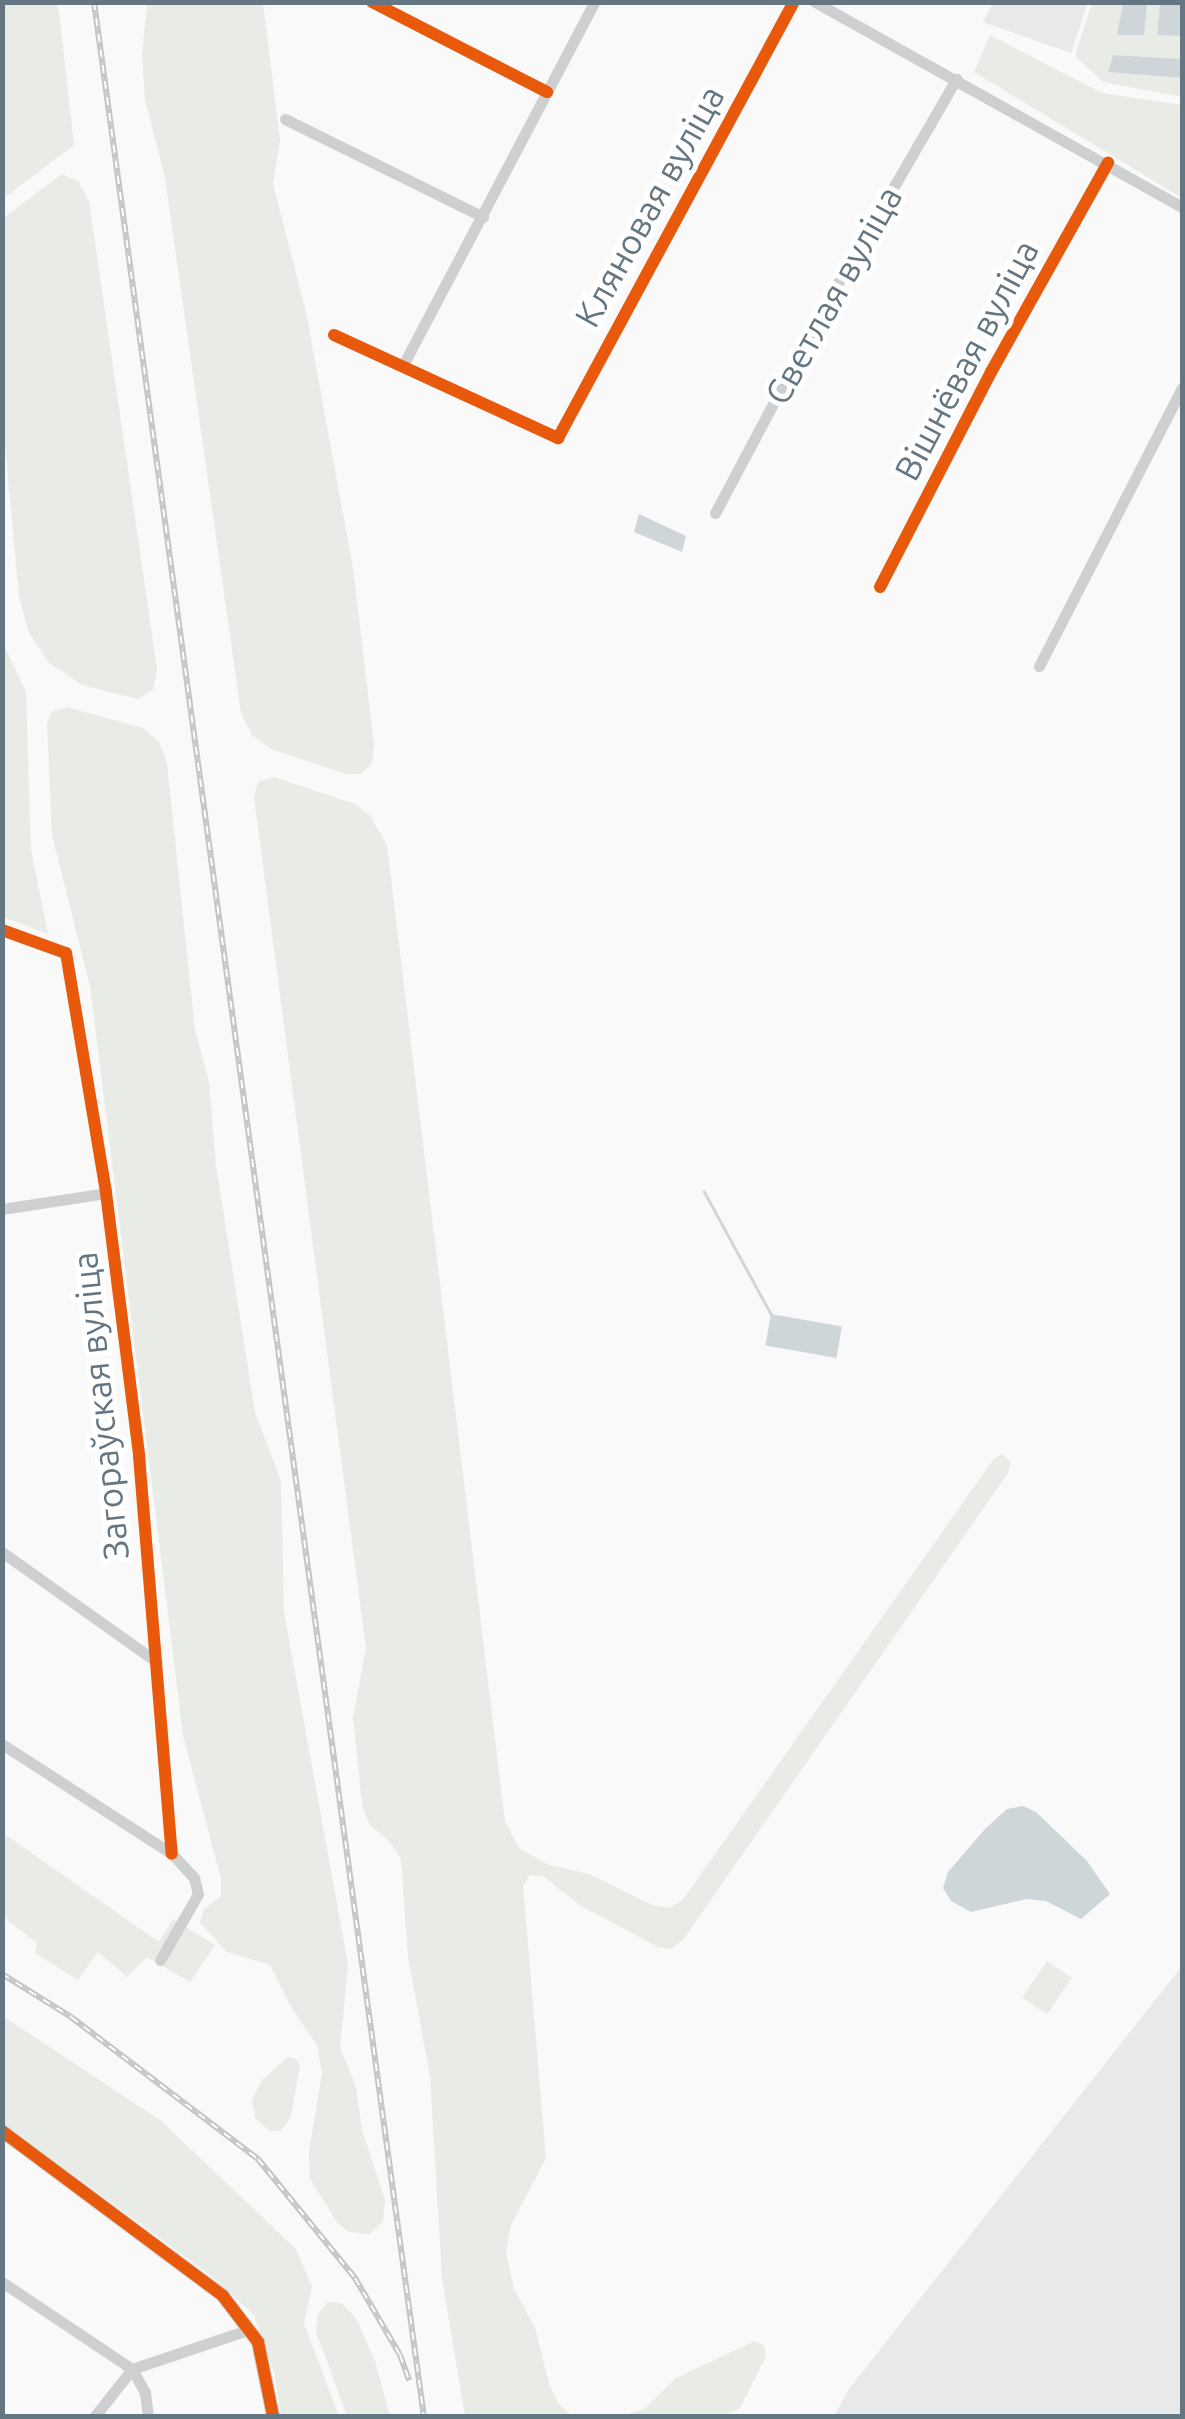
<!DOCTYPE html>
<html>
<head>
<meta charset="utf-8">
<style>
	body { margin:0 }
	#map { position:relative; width:1185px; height:2419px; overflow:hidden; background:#f9f9f9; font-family:Ubuntu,sans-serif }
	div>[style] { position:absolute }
	.built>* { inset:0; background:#e8e9e9 }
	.green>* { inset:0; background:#e8ebe6; transform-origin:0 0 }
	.water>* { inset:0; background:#ced6d9; transform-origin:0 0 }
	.stream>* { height:2.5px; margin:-1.25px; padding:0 1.25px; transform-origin:1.25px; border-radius:1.25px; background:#ced6d9 }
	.minor>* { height:11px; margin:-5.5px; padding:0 5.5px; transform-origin:5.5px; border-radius:5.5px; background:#cecfd0 }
	.tertiary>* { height:14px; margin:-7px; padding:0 7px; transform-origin:7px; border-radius:7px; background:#cecfd0 }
	.rail>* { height:6px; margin-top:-3px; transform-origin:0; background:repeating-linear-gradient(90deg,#fff 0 8px,#c3c5c6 0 16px); box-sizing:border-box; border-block:2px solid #c3c5c6 }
	.cycleway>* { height:12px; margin:-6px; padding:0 6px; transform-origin:6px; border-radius:6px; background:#e8590c }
	span { translate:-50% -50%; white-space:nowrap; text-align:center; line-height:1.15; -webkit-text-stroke:10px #fff; paint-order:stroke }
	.street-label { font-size:35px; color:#657683 }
	.frame { position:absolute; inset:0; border:5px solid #657683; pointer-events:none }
</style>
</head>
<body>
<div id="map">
	<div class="built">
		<i style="clip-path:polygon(993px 3px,993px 2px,1088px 3px,1071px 53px,983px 22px)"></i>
		<i style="clip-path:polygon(1182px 1966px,1182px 2416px,834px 2416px,849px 2389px)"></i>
	</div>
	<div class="green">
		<i style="clip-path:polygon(3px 2px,58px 3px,74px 145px,3px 199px)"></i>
		<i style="clip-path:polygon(147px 3px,263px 3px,280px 140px,273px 184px,306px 312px,353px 568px,374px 744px,372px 763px,361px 774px,346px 774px,271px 749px,252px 735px,241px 713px,165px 178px,145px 99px,142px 56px)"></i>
		<i style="clip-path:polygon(1092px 3px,1123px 3px,1118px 35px,1144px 35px,1147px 3px,1160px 3px,1157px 34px,1182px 36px,1182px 59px,1113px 55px,1108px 72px,1182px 78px,1182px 97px,1103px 82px,1075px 56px)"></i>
		<i style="clip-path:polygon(990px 35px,1102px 93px,1182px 105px,1182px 198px,974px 72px)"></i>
		<i style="clip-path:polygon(62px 174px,79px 182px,89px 201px,157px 669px,153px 689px,138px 699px,82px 685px,49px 663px,29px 633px,19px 597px,2px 413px,3px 218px)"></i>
		<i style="clip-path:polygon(3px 643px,26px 692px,31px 850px,48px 934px,3px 917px)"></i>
		<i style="clip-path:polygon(67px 707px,143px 728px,159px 742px,167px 763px,195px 1030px,209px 1082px,216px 1165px,255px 1412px,281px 1481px,284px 1612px,348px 1964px,340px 2048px,356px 2087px,362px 2130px,385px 2200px,383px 2221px,370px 2234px,349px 2232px,338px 2224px,310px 2179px,309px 2151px,322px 2073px,317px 2045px,291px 2007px,270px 1965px,227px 1952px,200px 1923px,204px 1909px,221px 1896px,221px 1879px,183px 1735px,90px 986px,52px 835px,47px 724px,51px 712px)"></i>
		<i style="clip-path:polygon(274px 777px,355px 804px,370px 816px,387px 845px,505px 1822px,520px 1849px,549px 1865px,589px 1874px,652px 1905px,668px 1908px,682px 1901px,993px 1460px,1002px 1454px,1011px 1462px,1008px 1473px,683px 1940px,671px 1949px,658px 1947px,581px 1906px,543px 1876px,530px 1875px,523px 1885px,546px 2158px,511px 2225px,506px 2252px,514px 2289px,535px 2328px,550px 2387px,559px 2404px,572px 2416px,465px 2416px,442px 2278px,430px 2076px,408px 1957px,401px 1859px,390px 1842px,369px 1824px,362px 1804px,353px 1717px,366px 1648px,254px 797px,258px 782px)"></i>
		<i style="clip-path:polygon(3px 1833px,159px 1942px,173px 1919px,215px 1945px,190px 1982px,147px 1957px,127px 1977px,98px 1952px,78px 1980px,35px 1953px,37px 1943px,3px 1917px)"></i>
		<i style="left:1047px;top:1961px;width:30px;height:44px;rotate:34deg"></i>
		<i style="clip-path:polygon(3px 2016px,160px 2120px,296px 2249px,312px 2287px,304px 2323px,339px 2416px,281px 2416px,275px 2376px,254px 2315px,211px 2276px,3px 2123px)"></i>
		<i style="clip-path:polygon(288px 2057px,296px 2059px,300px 2066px,291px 2116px,281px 2131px,270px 2131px,255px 2118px,252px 2100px,262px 2080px)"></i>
		<i style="clip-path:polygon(328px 2302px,341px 2303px,356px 2318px,375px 2361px,390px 2416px,347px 2416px,316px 2332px,318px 2314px)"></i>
		<i style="clip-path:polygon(755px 2341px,764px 2346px,766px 2356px,740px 2408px,724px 2416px,622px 2416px,644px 2409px,676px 2378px)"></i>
	</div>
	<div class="water">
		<i style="clip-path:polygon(1123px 3px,1147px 3px,1144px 35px,1117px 35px)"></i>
		<i style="clip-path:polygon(1160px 3px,1182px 3px,1182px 36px,1157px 35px)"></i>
		<i style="clip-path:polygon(1113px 55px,1182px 59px,1182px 78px,1108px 72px)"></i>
		<i style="clip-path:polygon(639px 514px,686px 536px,682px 552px,634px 532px)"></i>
		<i style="left:771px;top:1314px;width:72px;height:32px;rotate:10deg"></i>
		<i style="clip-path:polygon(1023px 1806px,1036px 1812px,1087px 1861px,1110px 1894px,1081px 1919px,1046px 1901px,1027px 1899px,971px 1912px,951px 1901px,943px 1888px,948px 1872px,986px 1828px,1007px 1809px)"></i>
	</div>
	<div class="stream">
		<i style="left:704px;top:1191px;width:140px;rotate:61.4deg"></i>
	</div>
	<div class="minor">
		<i style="left:372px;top:2px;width:197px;rotate:27.2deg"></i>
		<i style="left:815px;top:2px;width:420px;rotate:29.2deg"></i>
		<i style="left:285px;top:119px;width:221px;rotate:26.3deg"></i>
		<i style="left:334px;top:335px;width:247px;rotate:24.7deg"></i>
		<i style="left:558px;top:438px;width:496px;rotate:-61.6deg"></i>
		<i style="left:403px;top:365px;width:410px;rotate:-62.2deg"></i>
		<i style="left:715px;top:513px;width:247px;rotate:-62deg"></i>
		<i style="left:831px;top:295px;width:250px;rotate:-59.9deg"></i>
		<i style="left:880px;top:587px;width:242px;rotate:-62.7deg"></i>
		<i style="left:991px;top:372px;width:240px;rotate:-60.8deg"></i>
		<i style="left:1039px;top:666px;width:313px;rotate:-62.8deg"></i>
		<i style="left:2px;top:930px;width:68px;rotate:19.8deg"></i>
		<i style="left:66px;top:953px;width:243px;rotate:80.5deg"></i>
		<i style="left:106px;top:1193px;width:265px;rotate:82.8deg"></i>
		<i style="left:139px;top:1456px;width:399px;rotate:85.3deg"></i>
		<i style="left:2px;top:1209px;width:105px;rotate:-8.7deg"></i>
		<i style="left:2px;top:1552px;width:190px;rotate:35.4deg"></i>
		<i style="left:2px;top:1744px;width:202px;rotate:32.9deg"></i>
		<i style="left:172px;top:1854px;width:33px;rotate:47deg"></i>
		<i style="left:194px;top:1878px;width:16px;rotate:76deg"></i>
		<i style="left:198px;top:1894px;width:76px;rotate:119.9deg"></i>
		<i style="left:2px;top:2282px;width:156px;rotate:33.8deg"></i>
		<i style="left:132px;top:2369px;width:26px;rotate:61deg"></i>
		<i style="left:145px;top:2392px;width:24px;rotate:83deg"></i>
		<i style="left:95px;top:2416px;width:60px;rotate:-51.8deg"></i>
		<i style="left:132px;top:2369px;width:125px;rotate:-18.7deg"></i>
	</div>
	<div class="tertiary">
		<i style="left:2px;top:2131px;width:276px;rotate:36.7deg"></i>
		<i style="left:223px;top:2296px;width:58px;rotate:52.7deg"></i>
		<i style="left:258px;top:2342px;width:76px;rotate:78.5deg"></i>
	</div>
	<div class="rail">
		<i style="left:94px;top:2px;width:2436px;rotate:82.22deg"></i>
		<i style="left:2px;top:1974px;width:81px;rotate:31.9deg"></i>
		<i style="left:71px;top:2017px;width:235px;rotate:37.2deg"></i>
		<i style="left:258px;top:2159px;width:154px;rotate:50.8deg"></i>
		<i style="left:355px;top:2278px;width:89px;rotate:59.7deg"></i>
		<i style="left:400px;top:2355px;width:27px;rotate:70deg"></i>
	</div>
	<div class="cycleway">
		<i style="left:372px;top:2px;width:197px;rotate:27.2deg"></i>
		<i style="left:334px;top:335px;width:247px;rotate:24.7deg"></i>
		<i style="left:558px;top:438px;width:496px;rotate:-61.6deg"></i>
		<i style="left:880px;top:587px;width:242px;rotate:-62.7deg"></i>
		<i style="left:991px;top:372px;width:240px;rotate:-60.8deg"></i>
		<i style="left:2px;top:930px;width:68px;rotate:19.8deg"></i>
		<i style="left:66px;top:953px;width:243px;rotate:80.5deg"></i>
		<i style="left:106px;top:1193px;width:265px;rotate:82.8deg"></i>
		<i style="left:139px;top:1456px;width:399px;rotate:85.3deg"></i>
		<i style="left:2px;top:2131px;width:276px;rotate:36.7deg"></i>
		<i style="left:223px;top:2296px;width:58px;rotate:52.7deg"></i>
		<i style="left:258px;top:2342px;width:76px;rotate:78.5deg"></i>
	</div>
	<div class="street-label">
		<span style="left:649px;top:206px;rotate:-61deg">Кляновая вуліца</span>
		<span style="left:833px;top:295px;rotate:-61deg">Светлая вуліца</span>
		<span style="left:966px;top:360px;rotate:-62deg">Вішнёвая вуліца</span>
		<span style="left:100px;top:1406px;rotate:-96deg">Загораўская вуліца</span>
	</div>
	<div class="frame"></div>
</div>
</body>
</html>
